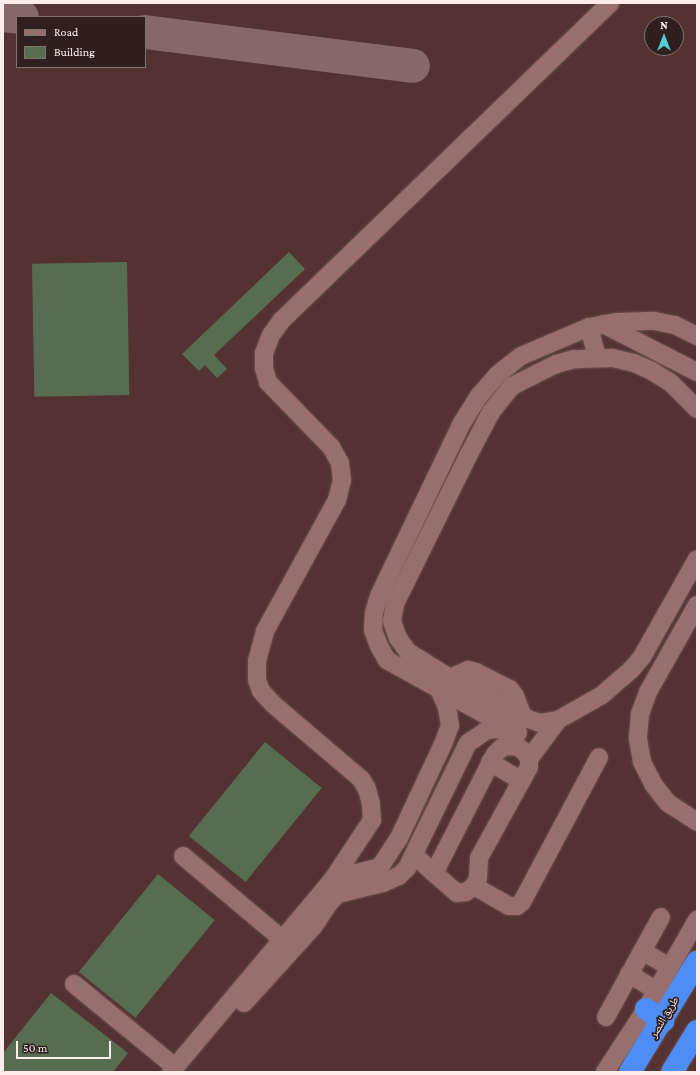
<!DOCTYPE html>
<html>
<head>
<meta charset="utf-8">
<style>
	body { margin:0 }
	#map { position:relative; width:700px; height:1075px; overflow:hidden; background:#553232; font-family:"Crimson Pro","Noto Naskh Arabic",serif }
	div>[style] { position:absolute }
	.taxiway>* { height:34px; margin:-17px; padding:0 17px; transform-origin:17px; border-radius:17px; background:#866868 }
	.building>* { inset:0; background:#576d52; transform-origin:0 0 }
	.roads { filter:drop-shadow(0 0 1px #6c5050) drop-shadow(0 0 1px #6c5050) }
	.minor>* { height:18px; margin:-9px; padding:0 9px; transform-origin:9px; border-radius:9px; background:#966f6e }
	.highway>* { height:22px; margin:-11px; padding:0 11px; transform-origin:11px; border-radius:11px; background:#4d8df5 }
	span { translate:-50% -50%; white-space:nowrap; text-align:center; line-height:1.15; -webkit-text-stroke:3.5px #2f1f1f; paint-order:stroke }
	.street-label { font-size:11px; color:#feeceb }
	.frame { position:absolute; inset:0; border:4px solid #feeceb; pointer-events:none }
	.legend { position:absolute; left:16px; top:16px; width:130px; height:52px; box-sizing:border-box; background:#2f1f1f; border:1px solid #827171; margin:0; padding:5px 7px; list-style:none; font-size:12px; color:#feeceb }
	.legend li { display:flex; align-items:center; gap:8px; height:20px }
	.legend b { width:20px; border:1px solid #827171 }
	.north { position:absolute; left:644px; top:16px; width:40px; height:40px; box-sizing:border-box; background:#2f1f1f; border:1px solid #827171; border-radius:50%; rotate:0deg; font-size:11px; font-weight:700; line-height:16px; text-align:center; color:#feeceb }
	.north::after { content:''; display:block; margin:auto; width:14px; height:18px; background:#51ccd2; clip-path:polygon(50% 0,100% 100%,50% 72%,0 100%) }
	.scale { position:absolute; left:16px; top:1041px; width:95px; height:18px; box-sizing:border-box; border:2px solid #feeceb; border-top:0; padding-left:5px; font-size:12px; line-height:14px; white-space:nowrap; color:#feeceb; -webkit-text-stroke:3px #2f1f1f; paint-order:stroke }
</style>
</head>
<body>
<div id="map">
	<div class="taxiway">
		<i style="left:3px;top:15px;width:19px;rotate:6deg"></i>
		<i style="left:145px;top:32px;width:270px;rotate:7.2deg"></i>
	</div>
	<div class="building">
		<i style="clip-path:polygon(289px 252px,305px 269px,214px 355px,227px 369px,217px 378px,205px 365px,199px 371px,182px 354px)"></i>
		<i style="left:127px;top:262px;width:133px;height:95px;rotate:89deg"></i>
		<i style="left:265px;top:742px;width:73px;height:121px;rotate:39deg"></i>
		<i style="left:158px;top:874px;width:73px;height:126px;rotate:39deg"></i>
		<i style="clip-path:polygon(51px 993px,128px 1053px,113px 1072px,3px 1072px,3px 1053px)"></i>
	</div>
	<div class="roads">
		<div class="minor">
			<i style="left:603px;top:324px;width:106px;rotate:27.1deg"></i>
			<i style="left:589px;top:327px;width:31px;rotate:75deg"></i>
			<i style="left:697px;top:409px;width:37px;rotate:-135deg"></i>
			<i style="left:671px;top:383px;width:22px;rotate:-148deg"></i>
			<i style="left:652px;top:371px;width:20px;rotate:-156deg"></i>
			<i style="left:634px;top:363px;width:23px;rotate:-167deg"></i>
			<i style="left:612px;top:358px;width:38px;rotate:178deg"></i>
			<i style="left:574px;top:359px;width:19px;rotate:164deg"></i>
			<i style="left:556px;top:364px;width:49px;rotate:153.4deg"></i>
			<i style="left:512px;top:386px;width:33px;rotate:129deg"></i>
			<i style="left:491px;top:412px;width:50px;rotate:117.6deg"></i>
			<i style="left:468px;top:456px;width:165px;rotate:116.3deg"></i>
			<i style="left:395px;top:604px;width:17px;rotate:100deg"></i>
			<i style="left:392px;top:621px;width:18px;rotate:71deg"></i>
			<i style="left:398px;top:638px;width:17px;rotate:54deg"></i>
			<i style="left:408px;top:652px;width:49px;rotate:31.8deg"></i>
			<i style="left:450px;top:678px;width:88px;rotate:27.7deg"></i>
			<i style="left:528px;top:719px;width:13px;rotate:18deg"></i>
			<i style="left:540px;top:723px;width:18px;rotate:-9deg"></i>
			<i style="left:558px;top:720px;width:51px;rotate:-29.6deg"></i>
			<i style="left:602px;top:695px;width:38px;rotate:-41deg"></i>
			<i style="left:631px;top:670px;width:17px;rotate:-50deg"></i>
			<i style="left:642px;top:657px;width:112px;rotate:-60.7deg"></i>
			<i style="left:697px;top:605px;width:100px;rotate:119.4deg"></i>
			<i style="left:648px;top:692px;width:23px;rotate:110deg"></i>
			<i style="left:640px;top:714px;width:25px;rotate:95deg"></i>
			<i style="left:638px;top:739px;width:23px;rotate:80deg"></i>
			<i style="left:642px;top:762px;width:25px;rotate:63deg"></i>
			<i style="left:653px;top:784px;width:24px;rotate:52deg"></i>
			<i style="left:668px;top:803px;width:35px;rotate:33deg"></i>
			<i style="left:450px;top:678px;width:20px;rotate:-24deg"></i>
			<i style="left:468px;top:670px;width:8px;rotate:14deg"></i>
			<i style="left:476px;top:672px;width:38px;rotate:27deg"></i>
			<i style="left:510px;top:689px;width:9px;rotate:54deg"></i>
			<i style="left:515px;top:696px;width:22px;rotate:69deg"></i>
			<i style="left:518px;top:733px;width:150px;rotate:-150.9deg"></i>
			<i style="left:387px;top:660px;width:16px;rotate:-120deg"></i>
			<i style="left:379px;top:646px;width:17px;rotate:-111deg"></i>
			<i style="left:373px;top:630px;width:17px;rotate:-87deg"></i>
			<i style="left:374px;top:613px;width:18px;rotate:-74deg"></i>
			<i style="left:379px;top:596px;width:192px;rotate:-64.4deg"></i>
			<i style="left:462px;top:423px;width:32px;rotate:-58deg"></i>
			<i style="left:479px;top:396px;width:29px;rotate:-49deg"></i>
			<i style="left:498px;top:374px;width:29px;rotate:-38deg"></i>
			<i style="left:521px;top:356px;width:74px;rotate:-23.1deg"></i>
			<i style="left:589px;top:327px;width:29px;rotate:-10deg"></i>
			<i style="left:618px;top:322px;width:36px;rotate:-2deg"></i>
			<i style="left:654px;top:321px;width:21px;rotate:11deg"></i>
			<i style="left:675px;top:325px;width:25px;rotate:27deg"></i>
			<i style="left:529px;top:759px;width:49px;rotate:-53.4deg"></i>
			<i style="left:490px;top:762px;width:37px;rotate:31deg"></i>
			<i style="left:414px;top:855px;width:27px;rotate:42deg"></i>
			<i style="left:434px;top:873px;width:30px;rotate:41deg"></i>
			<i style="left:457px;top:893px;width:9px;rotate:-6deg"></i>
			<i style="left:466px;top:892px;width:10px;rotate:-37deg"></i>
			<i style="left:474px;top:886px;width:9px;rotate:-63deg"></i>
			<i style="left:478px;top:878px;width:20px;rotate:-87deg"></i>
			<i style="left:479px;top:858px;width:104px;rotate:-61.2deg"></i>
			<i style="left:529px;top:767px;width:8px;rotate:-90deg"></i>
			<i style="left:529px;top:759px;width:8px;rotate:-120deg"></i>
			<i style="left:525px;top:752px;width:9px;rotate:-144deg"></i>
			<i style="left:518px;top:747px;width:9px;rotate:-174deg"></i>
			<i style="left:509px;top:746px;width:8px;rotate:166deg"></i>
			<i style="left:501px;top:748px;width:8px;rotate:135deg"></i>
			<i style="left:495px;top:754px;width:134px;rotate:117.1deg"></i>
			<i style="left:183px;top:856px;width:129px;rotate:40deg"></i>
			<i style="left:333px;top:879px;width:49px;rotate:-14.3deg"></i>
			<i style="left:380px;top:867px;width:35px;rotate:-57deg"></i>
			<i style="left:399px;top:838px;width:104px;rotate:-64.9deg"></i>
			<i style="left:443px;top:744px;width:19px;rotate:-69deg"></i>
			<i style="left:450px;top:726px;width:19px;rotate:-99deg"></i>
			<i style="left:447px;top:707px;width:20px;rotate:-114deg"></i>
			<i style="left:474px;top:886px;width:40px;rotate:29.7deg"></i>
			<i style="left:509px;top:906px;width:8px"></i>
			<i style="left:517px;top:906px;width:6px;rotate:-39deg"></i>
			<i style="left:522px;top:902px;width:164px;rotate:-62deg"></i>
			<i style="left:642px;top:951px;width:32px;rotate:30deg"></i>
			<i style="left:629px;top:974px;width:33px;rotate:31deg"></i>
			<i style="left:74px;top:984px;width:131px;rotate:39.4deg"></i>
			<i style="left:244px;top:1003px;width:103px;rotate:-47.8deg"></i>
			<i style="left:313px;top:927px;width:29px;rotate:-56deg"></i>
			<i style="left:329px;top:903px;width:13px;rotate:-45deg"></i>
			<i style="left:338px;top:894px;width:46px;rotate:-13.7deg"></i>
			<i style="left:383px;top:883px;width:17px;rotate:-24deg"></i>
			<i style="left:399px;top:876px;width:11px;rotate:-45deg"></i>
			<i style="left:407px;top:868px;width:139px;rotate:-64deg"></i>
			<i style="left:468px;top:743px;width:23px;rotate:-34deg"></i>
			<i style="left:487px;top:730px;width:8px;rotate:-7deg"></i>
			<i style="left:495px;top:729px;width:16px;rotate:11deg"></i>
			<i style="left:606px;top:1017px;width:114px;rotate:-61.2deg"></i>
			<i style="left:171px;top:1072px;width:252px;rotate:-50deg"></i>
			<i style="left:333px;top:879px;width:71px;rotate:-56.5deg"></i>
			<i style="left:372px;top:820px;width:16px;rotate:-94deg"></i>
			<i style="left:371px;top:804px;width:16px;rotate:-105deg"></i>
			<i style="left:367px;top:789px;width:12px;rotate:-121deg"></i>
			<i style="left:361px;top:779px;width:114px;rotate:-139.6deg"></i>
			<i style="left:274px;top:705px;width:19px;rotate:-133deg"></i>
			<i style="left:261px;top:691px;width:12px;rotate:-110deg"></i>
			<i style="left:257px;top:680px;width:19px;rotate:-90deg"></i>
			<i style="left:257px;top:661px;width:31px;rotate:-75deg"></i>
			<i style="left:265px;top:631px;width:149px;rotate:-61.2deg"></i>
			<i style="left:337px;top:500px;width:21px;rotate:-76deg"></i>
			<i style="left:342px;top:480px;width:17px;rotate:-97deg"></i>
			<i style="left:340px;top:463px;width:18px;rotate:-119deg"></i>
			<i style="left:331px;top:447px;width:91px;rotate:-134.1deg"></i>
			<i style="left:268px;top:382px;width:15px;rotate:-106deg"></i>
			<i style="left:264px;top:368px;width:15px;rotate:-90deg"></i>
			<i style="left:264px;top:353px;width:19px;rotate:-69deg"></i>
			<i style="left:271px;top:335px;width:19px;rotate:-54deg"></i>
			<i style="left:282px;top:320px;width:456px;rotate:-44deg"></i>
			<i style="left:605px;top:1072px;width:75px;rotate:-56.9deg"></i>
			<i style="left:646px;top:1009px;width:103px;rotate:-60.2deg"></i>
		</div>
		<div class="highway">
			<i style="left:646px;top:1009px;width:21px;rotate:35deg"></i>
			<i style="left:630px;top:1072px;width:129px;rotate:-58.7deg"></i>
			<i style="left:672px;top:1072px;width:48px;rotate:-58.6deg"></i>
		</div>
	</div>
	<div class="street-label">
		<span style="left:664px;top:1017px;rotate:-59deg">طريق النصر</span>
	</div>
	<div class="frame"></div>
	<ul class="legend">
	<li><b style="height:5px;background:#966f6e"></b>Road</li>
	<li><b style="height:11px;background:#576d52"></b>Building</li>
	</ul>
	<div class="north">N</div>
	<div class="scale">50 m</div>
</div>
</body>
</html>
